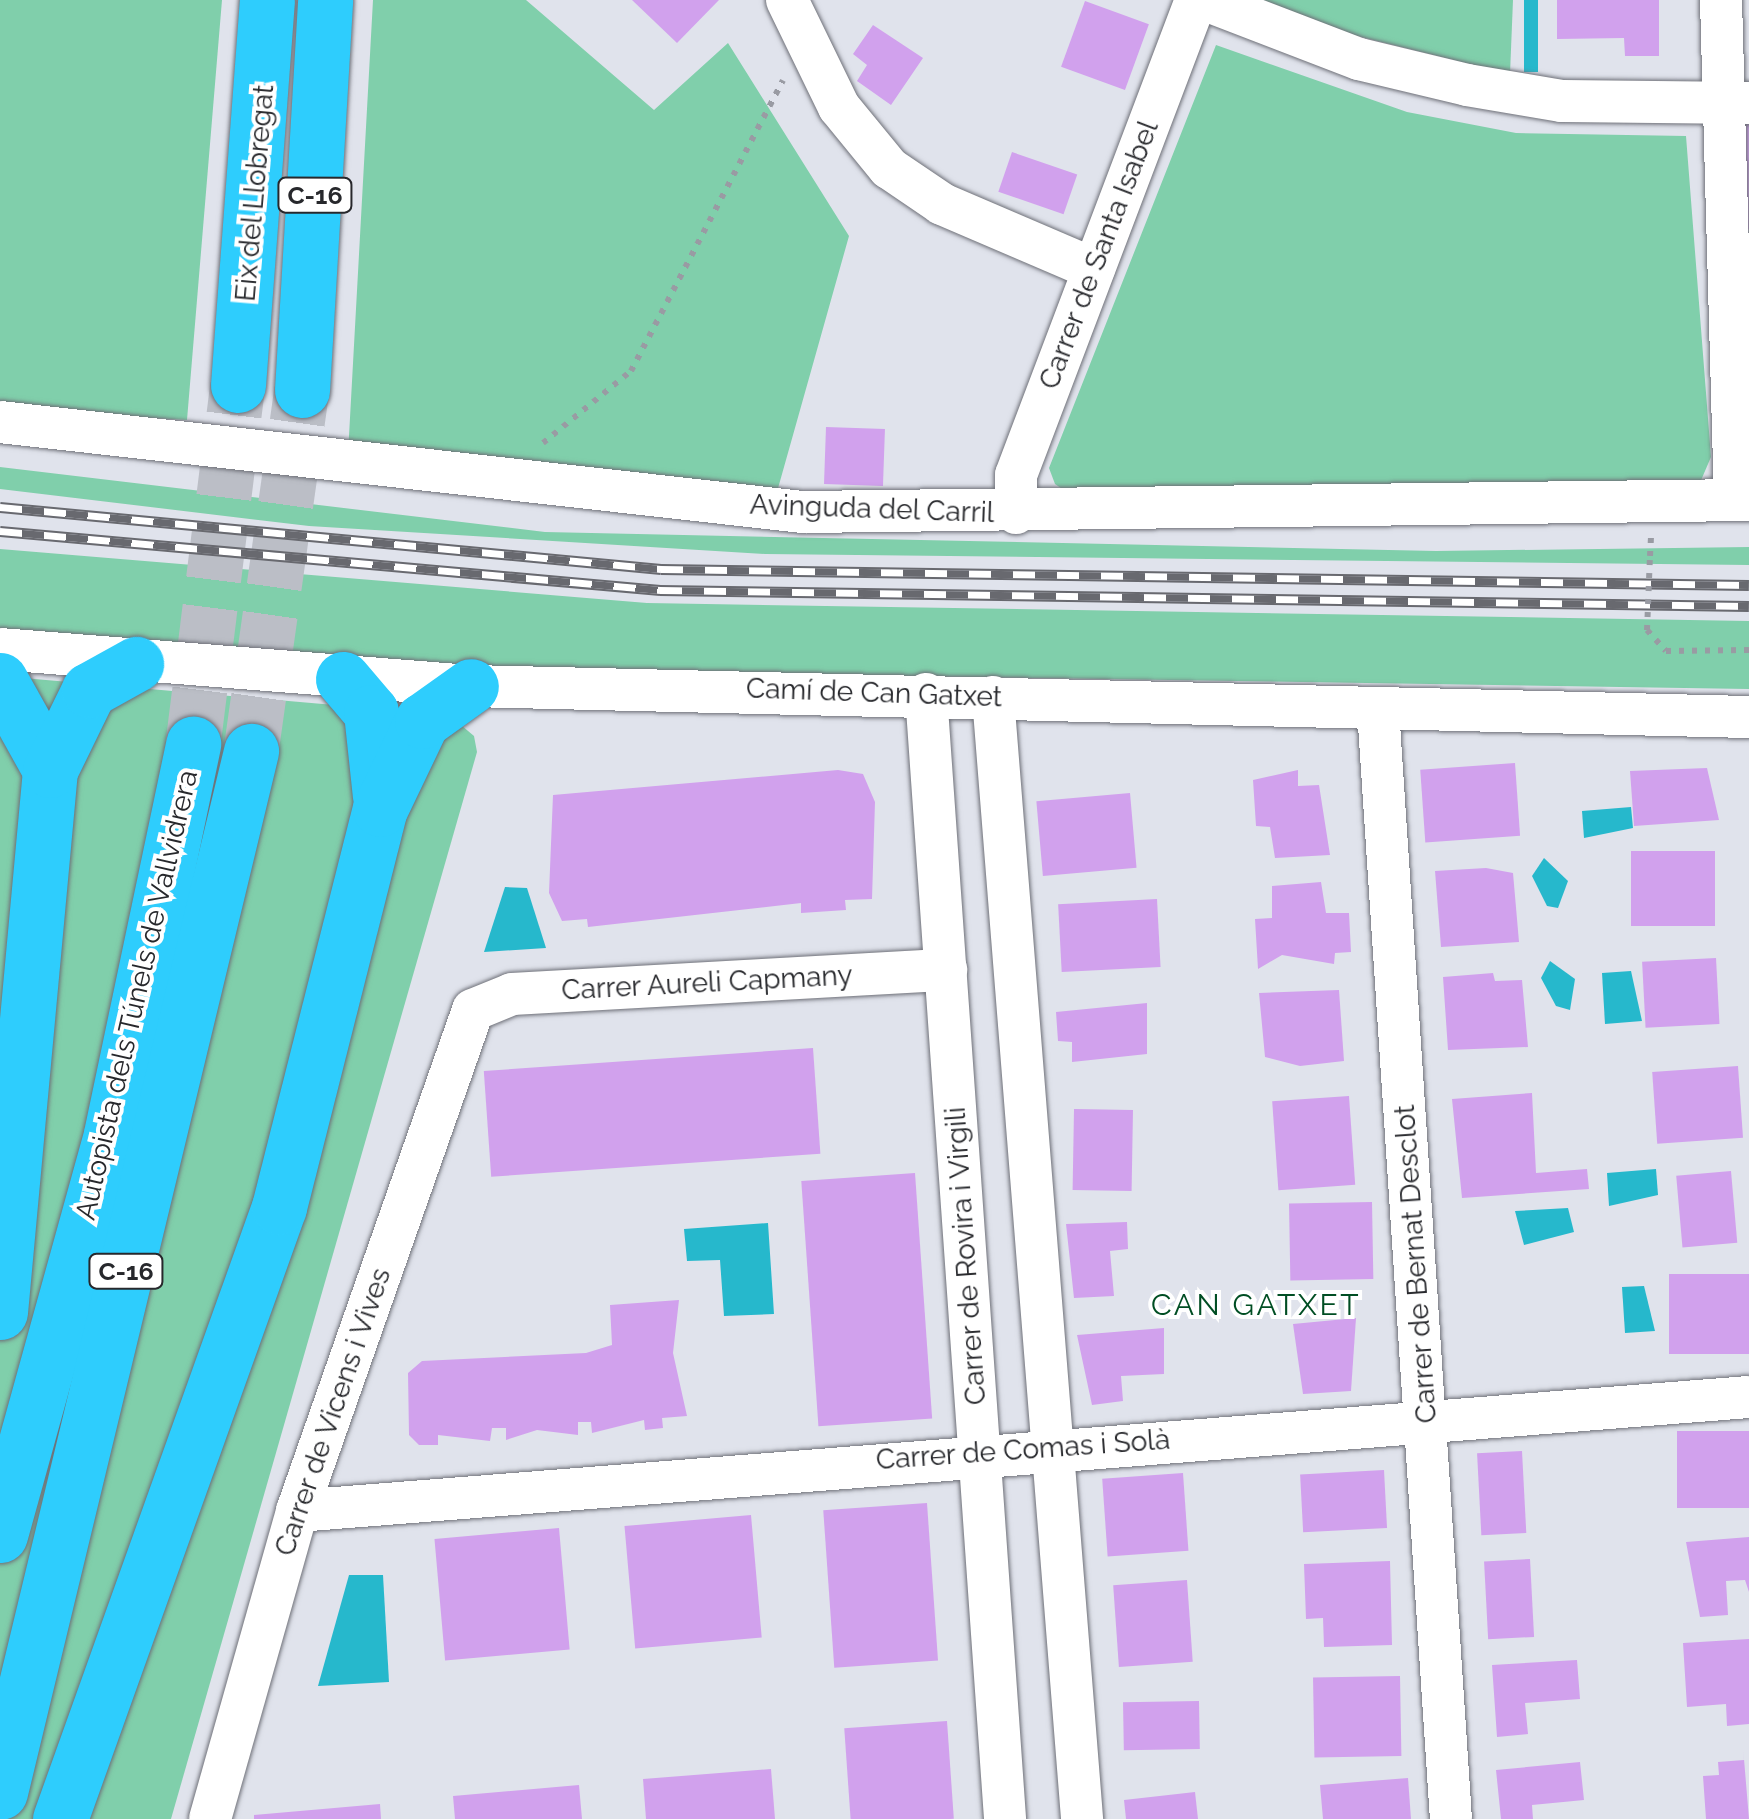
<!DOCTYPE html>
<html>
<head>
<meta charset="utf-8">
<style>
	body { margin:0 }
	#map { position:relative; width:1749px; height:1819px; overflow:hidden; background:#e0e3ec; font-family:Raleway,sans-serif }
	div>[style] { position:absolute }
	.green>* { inset:0; background:#80cfab }
	.water>* { inset:0; background:#26b8cc; transform-origin:0 0 }
	.building>* { inset:0; background:#d1a1ed; transform-origin:0 0 }
	.highway-tunnel>* { height:55px; margin-top:-27.5px; transform-origin:0; background:repeating-linear-gradient(90deg,#bbbec6 0 55px,transparent 0 83px) }
	.path>* { height:6px; margin-top:-3px; transform-origin:0; background:repeating-linear-gradient(90deg,#999ba3 0 5px,transparent 0 13px) }
	.roads { filter:drop-shadow(0 0 2px #6e7078) drop-shadow(0 0 2px #6e7078) }
	.minor>* { height:42px; margin:-21px; padding:0 21px; transform-origin:21px; border-radius:21px; background:#fff }
	.highway>* { height:55px; margin:-27.5px; padding:0 27.5px; transform-origin:27.5px; border-radius:27.5px; background:#2ecdfd }
	.rail>* { height:11px; margin-top:-5.5px; transform-origin:0; background:repeating-linear-gradient(90deg,#fff 0 22px,#68696f 0 44px); box-sizing:border-box; border-block:2px solid #68696f }
	.path-bridge>* { height:6px; margin-top:-3px; transform-origin:0; background:repeating-linear-gradient(90deg,#999ba3 0 5px,transparent 0 13px) }
	span { translate:-50% -50%; white-space:nowrap; text-align:center; line-height:1.15; -webkit-text-stroke:8px #fff; paint-order:stroke }
	.shield-label span { padding:2px 8px; background:#fff; border:2px solid; border-radius:8px; -webkit-text-stroke-width:0 }
	.shield-label { font-size:25px; color:#27282c; font-weight:700 }
	.street-label { font-size:28px; color:#27282c }
	.neighbourhood-label { font-size:30px; color:#004e23; letter-spacing:2.5px }
</style>
</head>
<body>
<div id="map">
	<div class="green">
		<i style="clip-path:polygon(0 0,222px 0,187px 420px,0 409px)"></i>
		<i style="clip-path:polygon(373px 0,526px 0,654px 110px,728px 43px,849px 236px,775px 499px,348px 454px)"></i>
		<i style="clip-path:polygon(1244px 0,1513px 0,1510px 74px,1297px 21px)"></i>
		<i style="clip-path:polygon(1216px 45px,1407px 112px,1516px 133px,1686px 136px,1711px 457px,1699px 485px,1068px 493px,1055px 484px,1049px 468px)"></i>
		<i style="clip-path:polygon(0 467px,545px 532px,1436px 551px,1749px 547px,1749px 565px,765px 554px,309px 526px,0 489px)"></i>
		<i style="clip-path:polygon(0 549px,647px 603px,1749px 621px,1749px 689px,391px 668px,0 631px)"></i>
		<i style="clip-path:polygon(0 676px,449px 715px,474px 736px,477px 752px,171px 1819px,0 1819px)"></i>
	</div>
	<div class="water">
		<i style="left:1524px;top:0;width:14px;height:72px"></i>
		<i style="clip-path:polygon(1631px 807px,1633px 828px,1584px 838px,1582px 811px)"></i>
		<i style="clip-path:polygon(1544px 858px,1568px 881px,1558px 908px,1547px 906px,1532px 876px)"></i>
		<i style="clip-path:polygon(505px 887px,527px 888px,546px 948px,484px 952px)"></i>
		<i style="clip-path:polygon(1550px 961px,1575px 979px,1570px 1010px,1556px 1006px,1541px 978px)"></i>
		<i style="clip-path:polygon(1631px 971px,1642px 1021px,1605px 1024px,1602px 973px)"></i>
		<i style="clip-path:polygon(1656px 1169px,1658px 1195px,1609px 1206px,1607px 1173px)"></i>
		<i style="clip-path:polygon(1568px 1208px,1574px 1232px,1524px 1245px,1515px 1211px)"></i>
		<i style="clip-path:polygon(768px 1223px,774px 1314px,724px 1316px,720px 1260px,687px 1261px,684px 1229px)"></i>
		<i style="clip-path:polygon(1644px 1286px,1655px 1331px,1625px 1333px,1622px 1287px)"></i>
		<i style="clip-path:polygon(349px 1575px,383px 1575px,389px 1682px,318px 1686px)"></i>
	</div>
	<div class="building">
		<i style="clip-path:polygon(632px 0,719px 0,677px 43px)"></i>
		<i style="clip-path:polygon(1557px 0,1659px 0,1659px 56px,1625px 56px,1624px 38px,1557px 39px)"></i>
		<i style="left:1085px;top:1px;width:68px;height:70px;rotate:20deg"></i>
		<i style="clip-path:polygon(873px 25px,923px 58px,891px 105px,857px 81px,867px 65px,853px 54px)"></i>
		<i style="clip-path:polygon(1743px 121px,1749px 121px,1749px 229px,1746px 230px)"></i>
		<i style="left:1012px;top:152px;width:69px;height:42px;rotate:19deg"></i>
		<i style="left:826px;top:427px;width:59px;height:57px;rotate:2deg"></i>
		<i style="left:1515px;top:763px;width:73px;height:95px;rotate:86deg"></i>
		<i style="clip-path:polygon(1707px 768px,1719px 820px,1634px 826px,1630px 771px)"></i>
		<i style="clip-path:polygon(838px 770px,863px 774px,875px 802px,872px 899px,845px 900px,846px 910px,801px 913px,801px 903px,588px 927px,587px 919px,562px 921px,549px 893px,553px 795px)"></i>
		<i style="clip-path:polygon(1298px 770px,1298px 786px,1319px 785px,1330px 855px,1275px 858px,1270px 827px,1256px 826px,1253px 780px)"></i>
		<i style="left:1130px;top:793px;width:75px;height:94px;rotate:85deg"></i>
		<i style="left:1715px;top:851px;width:75px;height:84px;rotate:90deg"></i>
		<i style="clip-path:polygon(1486px 868px,1513px 873px,1519px 942px,1441px 947px,1435px 871px)"></i>
		<i style="clip-path:polygon(1321px 882px,1326px 913px,1349px 913px,1351px 952px,1335px 953px,1334px 964px,1282px 955px,1258px 969px,1255px 919px,1272px 918px,1272px 886px)"></i>
		<i style="left:1157px;top:899px;width:68px;height:99px;rotate:87deg"></i>
		<i style="left:1716px;top:958px;width:66px;height:74px;rotate:87deg"></i>
		<i style="clip-path:polygon(1493px 973px,1495px 981px,1522px 980px,1528px 1047px,1448px 1050px,1443px 977px)"></i>
		<i style="clip-path:polygon(1339px 990px,1344px 1061px,1300px 1066px,1265px 1057px,1259px 993px)"></i>
		<i style="clip-path:polygon(1147px 1003px,1147px 1054px,1072px 1062px,1072px 1042px,1058px 1041px,1056px 1012px)"></i>
		<i style="left:813px;top:1048px;width:106px;height:330px;rotate:86deg"></i>
		<i style="left:1738px;top:1066px;width:72px;height:86px;rotate:86deg"></i>
		<i style="clip-path:polygon(1532px 1093px,1536px 1173px,1587px 1169px,1589px 1189px,1462px 1198px,1452px 1099px)"></i>
		<i style="left:1349px;top:1096px;width:89px;height:77px;rotate:86deg"></i>
		<i style="left:1133px;top:1110px;width:81px;height:59px;rotate:91deg"></i>
		<i style="left:1731px;top:1171px;width:72px;height:55px;rotate:85deg"></i>
		<i style="left:915px;top:1173px;width:246px;height:114px;rotate:86deg"></i>
		<i style="left:1372px;top:1202px;width:77px;height:83px;rotate:89deg"></i>
		<i style="clip-path:polygon(1127px 1222px,1128px 1249px,1110px 1251px,1114px 1296px,1074px 1298px,1066px 1224px)"></i>
		<i style="left:1749px;top:1274px;width:80px;height:80px;rotate:90deg"></i>
		<i style="clip-path:polygon(679px 1300px,673px 1353px,687px 1416px,662px 1418px,663px 1428px,645px 1430px,644px 1420px,592px 1433px,591px 1422px,578px 1422px,578px 1435px,537px 1430px,506px 1440px,506px 1428px,492px 1428px,490px 1441px,438px 1435px,438px 1445px,419px 1445px,409px 1435px,408px 1373px,422px 1361px,586px 1353px,612px 1345px,610px 1305px)"></i>
		<i style="clip-path:polygon(1356px 1318px,1351px 1391px,1303px 1394px,1293px 1324px)"></i>
		<i style="clip-path:polygon(1164px 1328px,1164px 1374px,1121px 1376px,1123px 1401px,1092px 1405px,1077px 1335px)"></i>
		<i style="left:1749px;top:1431px;width:77px;height:72px;rotate:90deg"></i>
		<i style="left:1522px;top:1451px;width:82px;height:45px;rotate:87deg"></i>
		<i style="left:1384px;top:1470px;width:58px;height:84px;rotate:87deg"></i>
		<i style="left:1183px;top:1473px;width:78px;height:81px;rotate:86deg"></i>
		<i style="left:927px;top:1503px;width:158px;height:104px;rotate:86deg"></i>
		<i style="left:751px;top:1515px;width:123px;height:127px;rotate:85deg"></i>
		<i style="left:559px;top:1528px;width:122px;height:125px;rotate:85deg"></i>
		<i style="clip-path:polygon(1749px 1537px,1749px 1592px,1745px 1580px,1726px 1581px,1728px 1615px,1700px 1617px,1686px 1542px)"></i>
		<i style="left:1530px;top:1559px;width:78px;height:46px;rotate:87deg"></i>
		<i style="clip-path:polygon(1390px 1561px,1392px 1645px,1324px 1647px,1323px 1618px,1306px 1619px,1304px 1564px)"></i>
		<i style="left:1187px;top:1580px;width:82px;height:74px;rotate:86deg"></i>
		<i style="clip-path:polygon(1749px 1639px,1749px 1724px,1727px 1726px,1726px 1704px,1687px 1707px,1683px 1643px)"></i>
		<i style="clip-path:polygon(1577px 1660px,1580px 1699px,1525px 1703px,1528px 1734px,1497px 1737px,1492px 1665px)"></i>
		<i style="left:1400px;top:1676px;width:80px;height:87px;rotate:89deg"></i>
		<i style="left:1199px;top:1701px;width:48px;height:76px;rotate:89deg"></i>
		<i style="left:947px;top:1721px;width:98px;height:103px;rotate:86deg"></i>
		<i style="clip-path:polygon(1743px 1747px,1749px 1819px,1706px 1819px,1703px 1776px,1719px 1775px,1718px 1762px,1744px 1760px)"></i>
		<i style="clip-path:polygon(1580px 1762px,1584px 1800px,1532px 1805px,1533px 1819px,1501px 1819px,1496px 1770px)"></i>
		<i style="clip-path:polygon(771px 1769px,775px 1819px,646px 1819px,643px 1779px)"></i>
		<i style="clip-path:polygon(1408px 1778px,1411px 1819px,1323px 1819px,1320px 1785px)"></i>
		<i style="clip-path:polygon(579px 1785px,582px 1819px,455px 1819px,453px 1796px)"></i>
		<i style="clip-path:polygon(1195px 1792px,1198px 1819px,1126px 1819px,1124px 1800px)"></i>
		<i style="clip-path:polygon(380px 1804px,381px 1819px,254px 1819px,254px 1815px)"></i>
	</div>
	<div class="highway-tunnel">
		<i style="left:193px;top:744px;width:362px;rotate:-82.9deg"></i>
		<i style="left:251px;top:751px;width:365px;rotate:-82deg"></i>
	</div>
	<div class="path">
		<i style="left:543px;top:443px;width:114px;rotate:-39.3deg"></i>
		<i style="left:631px;top:371px;width:328px;rotate:-62.4deg"></i>
		<i style="left:1650px;top:556px;width:19px;rotate:-87deg"></i>
		<i style="left:1647px;top:630px;width:28px;rotate:48deg"></i>
		<i style="left:1666px;top:651px;width:83px;rotate:-0.7deg"></i>
	</div>
	<div class="roads">
		<div class="minor">
			<i style="left:787px;top:0;width:119px;rotate:64.1deg"></i>
			<i style="left:839px;top:107px;width:79px;rotate:50.7deg"></i>
			<i style="left:889px;top:168px;width:64px;rotate:34.2deg"></i>
			<i style="left:942px;top:204px;width:165px;rotate:23.2deg"></i>
			<i style="left:1205px;top:0;width:165px;rotate:21deg"></i>
			<i style="left:1359px;top:59px;width:111px;rotate:13.5deg"></i>
			<i style="left:1467px;top:85px;width:96px;rotate:9.6deg"></i>
			<i style="left:1562px;top:101px;width:187px;rotate:0.6deg"></i>
			<i style="left:1721px;top:0;width:500px;rotate:88.4deg"></i>
			<i style="left:0;top:422px;width:808px;rotate:6.4deg"></i>
			<i style="left:803px;top:512px;width:946px;rotate:-0.73deg"></i>
			<i style="left:1016px;top:513px;width:38px;rotate:-90deg"></i>
			<i style="left:1016px;top:475px;width:508px;rotate:-69.25deg"></i>
			<i style="left:0;top:649px;width:472px;rotate:4.5deg"></i>
			<i style="left:471px;top:686px;width:1278px;rotate:1.39deg"></i>
			<i style="left:926px;top:694px;width:1128px;rotate:85.98deg"></i>
			<i style="left:993px;top:697px;width:1126px;rotate:85.46deg"></i>
			<i style="left:1378px;top:709px;width:1112px;rotate:86.24deg"></i>
			<i style="left:297px;top:1511px;width:1456px;rotate:-4.49deg"></i>
			<i style="left:210px;top:1819px;width:320px;rotate:-74.2deg"></i>
			<i style="left:297px;top:1511px;width:531px;rotate:-70.64deg"></i>
			<i style="left:473px;top:1010px;width:42px;rotate:-22.3deg"></i>
			<i style="left:512px;top:994px;width:435px;rotate:-3.2deg"></i>
		</div>
		<div class="highway">
			<i style="left:238px;top:385px;width:386px;rotate:-85.7deg"></i>
			<i style="left:302px;top:390px;width:391px;rotate:-86.6deg"></i>
			<i style="left:343px;top:679px;width:43px;rotate:49.7deg"></i>
			<i style="left:371px;top:712px;width:84px;rotate:83.9deg"></i>
			<i style="left:0;top:680px;width:103px;rotate:60.9deg"></i>
			<i style="left:0;top:1312px;width:544px;rotate:-84.73deg"></i>
			<i style="left:50px;top:770px;width:89px;rotate:-64deg"></i>
			<i style="left:89px;top:690px;width:54px;rotate:-29deg"></i>
			<i style="left:0;top:1535px;width:416px;rotate:-74.5deg"></i>
			<i style="left:111px;top:1134px;width:399px;rotate:-78.1deg"></i>
			<i style="left:0;top:1792px;width:1071px;rotate:-76.44deg"></i>
			<i style="left:60px;top:1819px;width:650px;rotate:-70.31deg"></i>
			<i style="left:279px;top:1207px;width:411px;rotate:-75.8deg"></i>
			<i style="left:380px;top:809px;width:98px;rotate:-64.5deg"></i>
			<i style="left:422px;top:721px;width:60px;rotate:-35.5deg"></i>
		</div>
	</div>
	<div class="rail">
		<i style="left:0;top:507px;width:664px;rotate:5.36deg"></i>
		<i style="left:661px;top:569px;width:1088px;rotate:0.84deg"></i>
		<i style="left:0;top:531px;width:663px;rotate:5.11deg"></i>
		<i style="left:660px;top:590px;width:1089px;rotate:0.84deg"></i>
	</div>
	<div class="path-bridge">
		<i style="left:1647px;top:630px;width:74px;rotate:-87.7deg"></i>
	</div>
	<div class="shield-label">
		<span style="left:315px;top:195px">C-16</span>
		<span style="left:126px;top:1271px">C-16</span>
	</div>
	<div class="street-label">
		<span style="left:255px;top:193px;rotate:-85deg">Eix del Llobregat</span>
		<span style="left:1099px;top:255px;rotate:-69deg">Carrer de Santa Isabel</span>
		<span style="left:872px;top:509px;rotate:2deg">Avinguda del Carril</span>
		<span style="left:874px;top:693px;rotate:2deg">Camí de Can Gatxet</span>
		<span style="left:707px;top:983px;rotate:-3deg">Carrer Aureli Capmany</span>
		<span style="left:137px;top:995px;rotate:-77deg">Autopista dels Túnels de Vallvidrera</span>
		<span style="left:966px;top:1256px;rotate:-94deg">Carrer de Rovira i Virgili</span>
		<span style="left:1416px;top:1264px;rotate:-94deg">Carrer de Bernat Desclot</span>
		<span style="left:333px;top:1412px;rotate:-71deg">Carrer de Vicens i Vives</span>
		<span style="left:1023px;top:1450px;rotate:-4deg">Carrer de Comas i Solà</span>
	</div>
	<div class="neighbourhood-label">
		<span style="left:1256px;top:1305px">CAN GATXET</span>
	</div>
</div>
</body>
</html>
